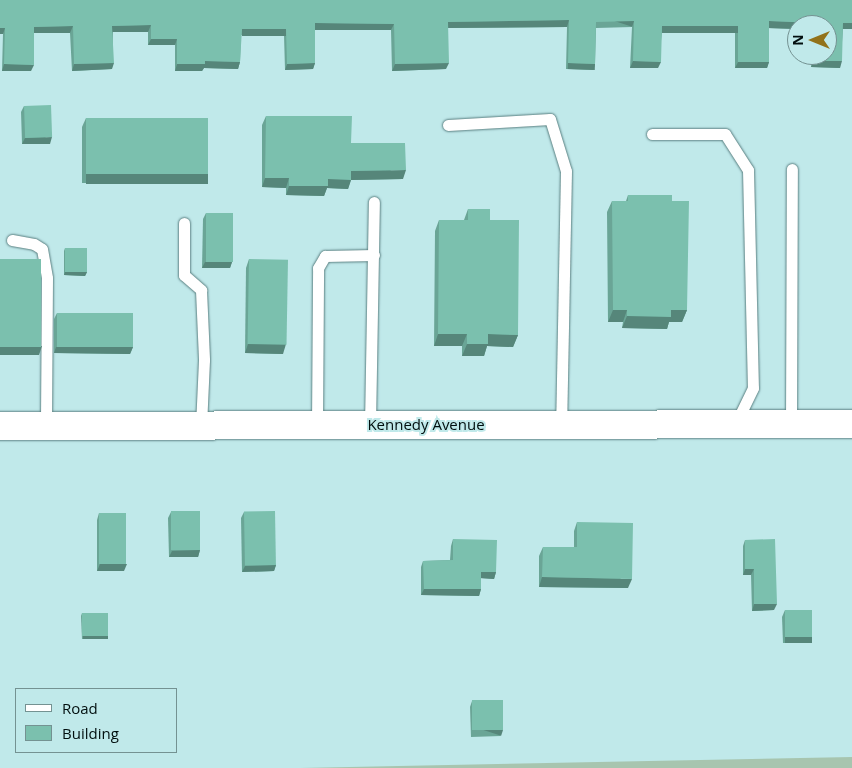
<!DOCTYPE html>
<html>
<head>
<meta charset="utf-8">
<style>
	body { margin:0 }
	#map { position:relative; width:852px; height:768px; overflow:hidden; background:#c0e9ea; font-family:"Open Sans",sans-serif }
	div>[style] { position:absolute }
	.green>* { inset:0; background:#a7c5af }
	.roads { filter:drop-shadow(0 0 1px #597f80) drop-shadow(0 0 1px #597f80) }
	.lane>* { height:11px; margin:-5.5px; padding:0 5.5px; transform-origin:5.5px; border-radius:5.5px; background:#fff }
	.secondary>* { height:28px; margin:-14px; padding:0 14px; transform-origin:14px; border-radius:14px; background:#fff }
	.wall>* { inset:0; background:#6aa596 }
	.shaded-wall>* { inset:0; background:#56867a; transform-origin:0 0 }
	.building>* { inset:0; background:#7bc0ae; transform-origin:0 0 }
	span { translate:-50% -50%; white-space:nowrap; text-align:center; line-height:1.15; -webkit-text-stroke:4px #c0e9ea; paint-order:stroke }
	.street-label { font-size:15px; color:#020f0f }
	.legend { position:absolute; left:15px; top:688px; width:162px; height:65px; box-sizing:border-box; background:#c0e9ea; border:1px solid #749292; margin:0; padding:6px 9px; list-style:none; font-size:15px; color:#020f0f }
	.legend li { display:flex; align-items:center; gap:10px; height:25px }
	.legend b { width:25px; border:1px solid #749292 }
	.north { position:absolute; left:787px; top:15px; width:50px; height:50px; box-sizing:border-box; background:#c0e9ea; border:1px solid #749292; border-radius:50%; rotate:270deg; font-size:14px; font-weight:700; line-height:20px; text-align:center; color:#020f0f }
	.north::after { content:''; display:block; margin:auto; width:18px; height:22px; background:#927219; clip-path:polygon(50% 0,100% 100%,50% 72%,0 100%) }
</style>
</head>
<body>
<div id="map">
	<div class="green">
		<i style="clip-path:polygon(852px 757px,852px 768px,300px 768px)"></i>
	</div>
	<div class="roads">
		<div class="lane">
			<i style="left:448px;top:125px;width:102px;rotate:-3.4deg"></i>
			<i style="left:550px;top:119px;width:54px;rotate:72.9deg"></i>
			<i style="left:566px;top:171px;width:254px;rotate:91.1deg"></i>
			<i style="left:652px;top:134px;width:73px"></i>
			<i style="left:725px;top:134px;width:43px;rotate:57.4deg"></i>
			<i style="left:748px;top:170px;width:218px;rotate:88.7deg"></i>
			<i style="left:753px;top:388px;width:39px;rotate:116deg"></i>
			<i style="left:184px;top:223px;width:52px;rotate:90deg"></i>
			<i style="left:184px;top:275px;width:23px;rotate:41deg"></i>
			<i style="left:201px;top:290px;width:70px;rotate:87.5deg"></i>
			<i style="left:204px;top:360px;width:66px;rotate:92.6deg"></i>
			<i style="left:12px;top:240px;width:22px;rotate:10deg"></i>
			<i style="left:34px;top:244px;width:9px;rotate:32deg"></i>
			<i style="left:42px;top:249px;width:29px;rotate:80deg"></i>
			<i style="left:47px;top:278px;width:148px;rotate:90.4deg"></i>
			<i style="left:791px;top:424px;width:255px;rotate:-89.8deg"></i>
			<i style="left:317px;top:425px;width:157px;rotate:-89.6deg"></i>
			<i style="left:318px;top:268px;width:14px;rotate:-60deg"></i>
			<i style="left:325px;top:256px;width:49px;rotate:-1.2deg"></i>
			<i style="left:370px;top:425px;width:223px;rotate:-89deg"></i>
		</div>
		<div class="secondary">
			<i style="left:0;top:426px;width:852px;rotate:-0.13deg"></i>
		</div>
	</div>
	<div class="wall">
		<i style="clip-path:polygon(0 0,852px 0,852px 29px,843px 29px,840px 68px,811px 67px,812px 55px,827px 55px,827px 25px,797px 25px,797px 29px,769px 28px,769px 62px,767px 68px,735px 68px,735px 32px,662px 32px,658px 68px,630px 68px,632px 27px,596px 28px,595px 64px,593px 70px,566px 69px,567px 27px,448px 28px,446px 69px,392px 71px,391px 30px,315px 30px,315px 63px,313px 69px,285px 70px,284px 35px,241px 35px,240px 62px,238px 69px,204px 68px,202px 71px,175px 71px,175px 45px,148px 45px,148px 32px,113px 32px,112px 69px,72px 71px,70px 33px,34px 33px,31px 71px,2px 71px,3px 34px)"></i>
		<i style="clip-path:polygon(24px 106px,50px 144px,22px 144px,21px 112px)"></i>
		<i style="clip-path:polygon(266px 116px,351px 143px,403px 179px,351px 180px,348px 189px,327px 188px,324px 196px,286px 195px,286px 188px,262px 187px,262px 125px)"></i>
		<i style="clip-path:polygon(86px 118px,208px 174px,204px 183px,82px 183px,82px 127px)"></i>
		<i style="clip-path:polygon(628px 195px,672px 201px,687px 310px,682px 322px,669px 322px,667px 329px,622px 328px,623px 322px,608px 322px,607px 212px,612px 201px,626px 201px)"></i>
		<i style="clip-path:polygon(468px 209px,490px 220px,518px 335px,513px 347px,487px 346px,484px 356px,462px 356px,462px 346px,434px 346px,435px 231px,439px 220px,464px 220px)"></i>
		<i style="clip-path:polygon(206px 213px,232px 262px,230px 268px,202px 268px,203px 219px)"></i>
		<i style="clip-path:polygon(65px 248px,87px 272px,85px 276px,64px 275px,64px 251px)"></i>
		<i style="clip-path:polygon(249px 259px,283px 354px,245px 353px,246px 268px)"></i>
		<i style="clip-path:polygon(57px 313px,133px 347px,130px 354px,54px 353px,54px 319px)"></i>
		<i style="clip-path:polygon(171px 512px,200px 550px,198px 557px,169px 557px,168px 518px)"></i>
		<i style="clip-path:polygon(244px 512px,276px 565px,274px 571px,242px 572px,241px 518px)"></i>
		<i style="clip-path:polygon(99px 513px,124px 571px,97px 571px,97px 520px)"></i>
		<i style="clip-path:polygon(577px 522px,628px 588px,539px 587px,539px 556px,543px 547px,574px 547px,574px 531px)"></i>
		<i style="clip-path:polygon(453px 539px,496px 572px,494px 579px,481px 578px,481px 589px,479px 596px,421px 595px,421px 567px,423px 561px,450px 560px,451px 546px)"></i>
		<i style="clip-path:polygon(745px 540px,774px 610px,752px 611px,751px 575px,743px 575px,743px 546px)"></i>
		<i style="clip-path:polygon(785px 610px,812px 637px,810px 643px,783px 643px,782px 617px)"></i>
		<i style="clip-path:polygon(82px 613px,108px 636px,107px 639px,82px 639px,81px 616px)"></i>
		<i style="clip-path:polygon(472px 701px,501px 736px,471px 737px,470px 707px)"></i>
	</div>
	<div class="shaded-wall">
		<i style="clip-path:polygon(569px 20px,567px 27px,446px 28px,448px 22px)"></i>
		<i style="left:634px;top:21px;width:6px;height:38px;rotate:108deg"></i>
		<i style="clip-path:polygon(769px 21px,815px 23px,814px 25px,797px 25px,797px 29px,767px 28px)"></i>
		<i style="clip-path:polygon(315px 23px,394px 24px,391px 30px,312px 30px)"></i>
		<i style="clip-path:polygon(843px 23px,852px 23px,852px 29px,841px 29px)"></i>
		<i style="clip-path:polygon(151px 25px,148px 32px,110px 32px,112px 26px)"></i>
		<i style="clip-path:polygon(73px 26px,70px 33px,32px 33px,34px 27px)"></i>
		<i style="left:662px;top:26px;width:76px;height:7px"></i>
		<i style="clip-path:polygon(0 28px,5px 28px,3px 34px,0 34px)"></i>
		<i style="left:242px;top:29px;width:44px;height:7px"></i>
		<i style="clip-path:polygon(151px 39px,177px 39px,175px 45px,148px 45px)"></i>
		<i style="clip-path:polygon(205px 61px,240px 62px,238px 69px,204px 68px,202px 71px,175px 71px,177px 64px)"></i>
		<i style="clip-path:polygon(633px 61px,661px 62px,658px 68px,630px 68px)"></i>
		<i style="clip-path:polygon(814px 61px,842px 61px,840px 68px,811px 67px)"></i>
		<i style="clip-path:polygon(738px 62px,769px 62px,767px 68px,735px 68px)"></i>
		<i style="clip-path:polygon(114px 63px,112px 69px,72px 71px,74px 64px)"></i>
		<i style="clip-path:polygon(315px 63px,313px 69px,285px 70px,287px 64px)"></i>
		<i style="clip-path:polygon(449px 63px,446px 69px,392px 71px,395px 64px)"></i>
		<i style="left:568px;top:63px;width:27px;height:6px;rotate:2deg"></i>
		<i style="clip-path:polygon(4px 64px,34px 65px,31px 71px,2px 71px)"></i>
		<i style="clip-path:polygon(52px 137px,50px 144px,22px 144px,25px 138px)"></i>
		<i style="clip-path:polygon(406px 170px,403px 179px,351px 180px,348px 189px,327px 188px,324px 196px,286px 195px,289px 186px,328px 179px,351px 171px)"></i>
		<i style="left:86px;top:174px;width:122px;height:10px"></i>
		<i style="clip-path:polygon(265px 178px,289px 178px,286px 188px,262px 187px)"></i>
		<i style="clip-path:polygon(205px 262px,232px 262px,230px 268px,202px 268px)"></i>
		<i style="clip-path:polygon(65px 272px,87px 272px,85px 276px,64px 275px)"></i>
		<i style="clip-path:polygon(613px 310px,627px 310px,623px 322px,608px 322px)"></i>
		<i style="clip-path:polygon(671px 310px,687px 310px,682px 322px,669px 322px,667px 329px,622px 328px,627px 316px)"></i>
		<i style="clip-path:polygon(438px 334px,467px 334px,462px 346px,434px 346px)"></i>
		<i style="clip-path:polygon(488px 334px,518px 335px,513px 347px,487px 346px,484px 356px,462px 356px,467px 344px)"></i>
		<i style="clip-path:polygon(248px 344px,286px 344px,283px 354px,245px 353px)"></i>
		<i style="clip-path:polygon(42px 346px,39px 355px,0 355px,0 347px)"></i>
		<i style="clip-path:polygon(56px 347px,133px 347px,130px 354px,54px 353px)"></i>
		<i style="clip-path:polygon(200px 550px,198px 557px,169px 557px,172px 551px)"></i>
		<i style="clip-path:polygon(100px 564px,127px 564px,124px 571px,97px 571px)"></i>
		<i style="clip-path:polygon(276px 565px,274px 571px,242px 572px,245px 566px)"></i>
		<i style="clip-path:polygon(745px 569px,754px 569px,751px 575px,743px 575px)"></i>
		<i style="clip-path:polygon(481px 572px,496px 572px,494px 579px,479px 578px)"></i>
		<i style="clip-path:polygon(542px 577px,632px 579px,628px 588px,539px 587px)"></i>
		<i style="clip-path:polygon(424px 589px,481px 589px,479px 596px,421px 595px)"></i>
		<i style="clip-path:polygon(754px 604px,777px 604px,774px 610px,752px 611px)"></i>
		<i style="left:83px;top:636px;width:25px;height:3px"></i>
		<i style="left:785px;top:637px;width:27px;height:6px"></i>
		<i style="left:503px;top:730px;width:6px;height:30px;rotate:108deg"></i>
	</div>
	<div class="building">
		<i style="clip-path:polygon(0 0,852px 0,852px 23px,843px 23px,842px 61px,814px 61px,814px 55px,827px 55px,827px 25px,815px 25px,815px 23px,769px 21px,769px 62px,738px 62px,738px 26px,662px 26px,661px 62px,633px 61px,634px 21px,596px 22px,595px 64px,568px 63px,569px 20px,448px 22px,449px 63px,395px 64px,394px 24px,315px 23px,315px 63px,287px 64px,286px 29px,242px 29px,240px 62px,205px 61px,205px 64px,177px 64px,177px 39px,151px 39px,151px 25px,112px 26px,114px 63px,74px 64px,73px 26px,34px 27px,34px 65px,4px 64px,5px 28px,0 28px)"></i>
		<i style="left:51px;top:105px;width:32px;height:27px;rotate:88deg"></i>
		<i style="clip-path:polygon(266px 116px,352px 116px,351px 143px,405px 143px,406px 170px,351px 171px,351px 180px,328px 179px,328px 186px,289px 186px,289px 178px,265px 178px)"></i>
		<i style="left:86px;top:118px;width:122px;height:56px"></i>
		<i style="clip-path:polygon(628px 195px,672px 195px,672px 201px,689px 201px,687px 310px,671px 310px,671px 317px,627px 316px,627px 310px,613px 310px,612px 201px,628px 201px)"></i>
		<i style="clip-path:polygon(468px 209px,490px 209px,490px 220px,519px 220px,518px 335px,488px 334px,488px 344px,467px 344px,467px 334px,438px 334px,439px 220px,468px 220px)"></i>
		<i style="left:206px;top:213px;width:27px;height:49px"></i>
		<i style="left:65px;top:248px;width:22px;height:24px"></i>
		<i style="left:0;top:259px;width:41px;height:88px"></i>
		<i style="left:249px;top:259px;width:39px;height:85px;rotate:1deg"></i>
		<i style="left:57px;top:313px;width:76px;height:34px"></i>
		<i style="left:200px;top:511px;width:39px;height:29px;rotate:90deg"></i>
		<i style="left:275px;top:511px;width:54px;height:31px;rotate:89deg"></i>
		<i style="left:99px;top:513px;width:27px;height:51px"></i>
		<i style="clip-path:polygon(577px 522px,633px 523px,632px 579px,542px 577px,543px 547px,577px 547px)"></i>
		<i style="clip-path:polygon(453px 539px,497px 540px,496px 572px,481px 572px,481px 589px,424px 589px,423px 561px,453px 560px)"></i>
		<i style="clip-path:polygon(775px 539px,777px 604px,754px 604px,754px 569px,745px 569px,745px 540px)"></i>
		<i style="left:785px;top:610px;width:27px;height:27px"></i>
		<i style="left:82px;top:613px;width:26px;height:23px"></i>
		<i style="left:503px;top:700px;width:30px;height:31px;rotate:90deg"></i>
	</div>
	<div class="street-label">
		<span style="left:426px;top:425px">Kennedy Avenue</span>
	</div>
	<ul class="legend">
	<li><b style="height:6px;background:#fff"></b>Road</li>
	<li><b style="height:14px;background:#7bc0ae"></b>Building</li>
	</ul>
	<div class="north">N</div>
</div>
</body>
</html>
